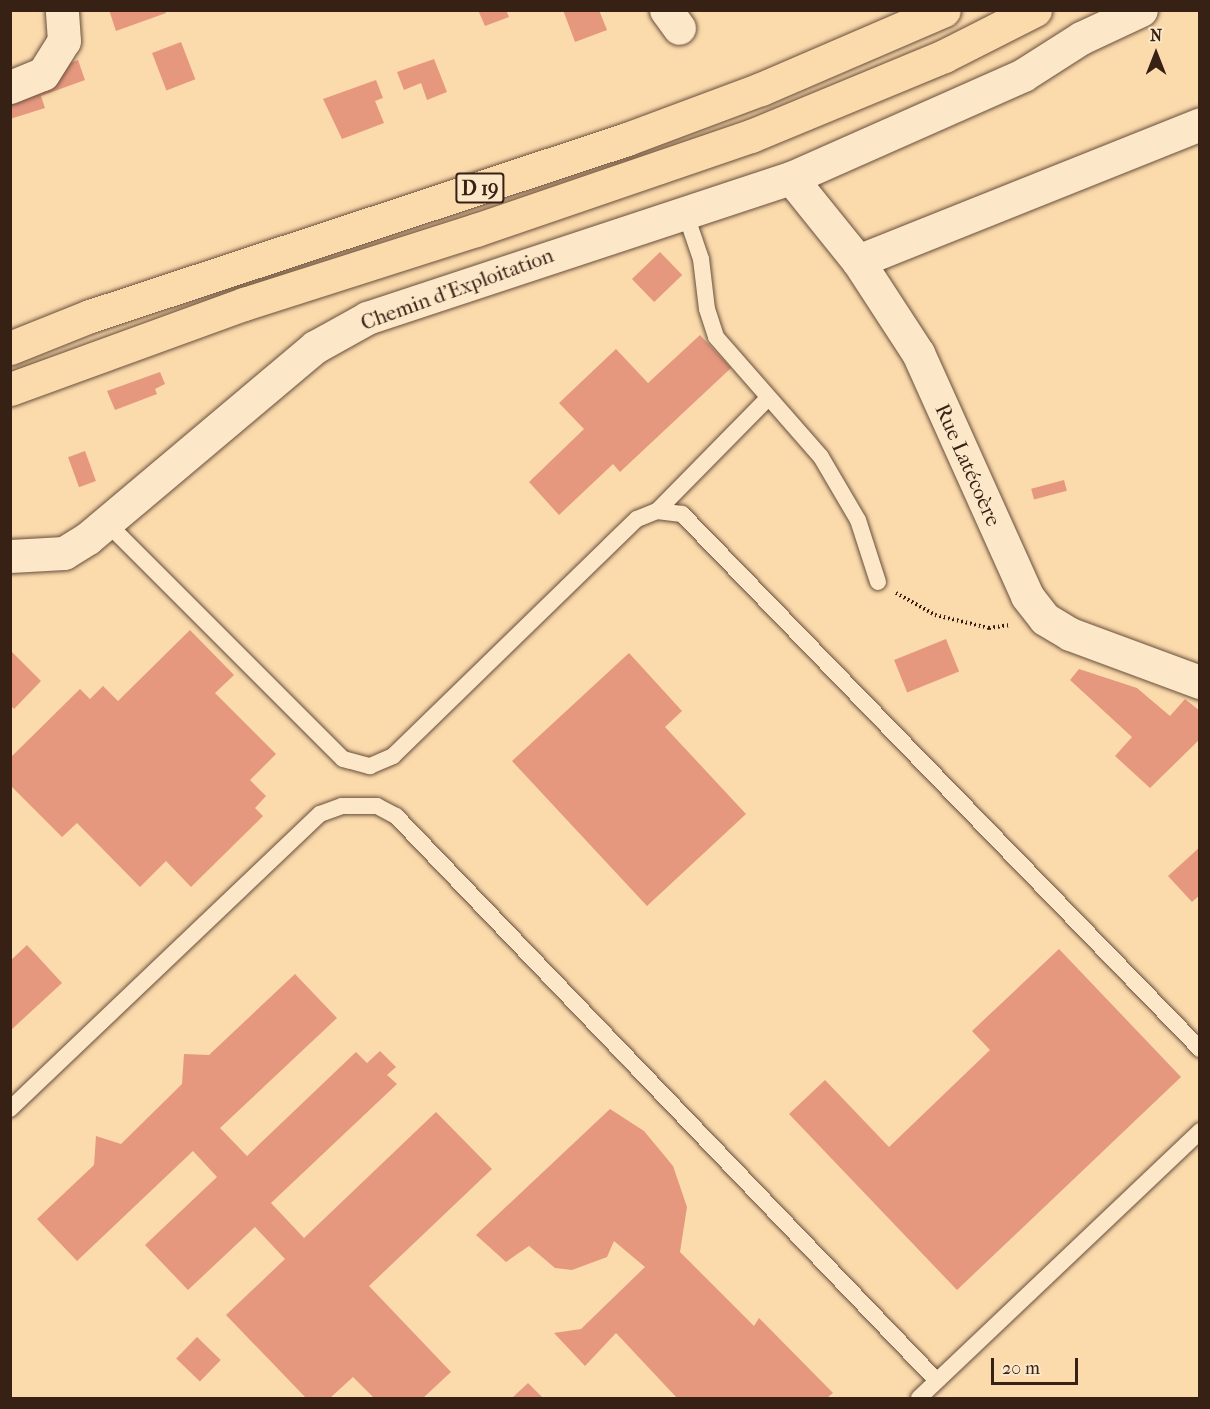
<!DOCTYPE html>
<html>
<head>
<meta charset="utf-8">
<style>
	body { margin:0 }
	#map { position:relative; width:1210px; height:1409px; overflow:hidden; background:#fbdaac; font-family:"IM FELL French Canon",serif }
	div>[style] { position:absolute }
	.building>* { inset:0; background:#e6987f; transform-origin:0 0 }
	.path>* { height:4px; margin-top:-2px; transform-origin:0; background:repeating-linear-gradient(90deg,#372115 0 1.5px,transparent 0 4.5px) }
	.roads { filter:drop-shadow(0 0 2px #684f3b) drop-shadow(0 0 2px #684f3b) }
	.service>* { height:16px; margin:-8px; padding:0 8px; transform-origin:8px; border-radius:8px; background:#fce7c9 }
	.minor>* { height:33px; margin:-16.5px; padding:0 16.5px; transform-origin:16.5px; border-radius:16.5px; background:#fce7c9 }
	.primary>* { height:33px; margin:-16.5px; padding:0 16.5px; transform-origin:16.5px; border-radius:16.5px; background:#fbdaac }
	span { translate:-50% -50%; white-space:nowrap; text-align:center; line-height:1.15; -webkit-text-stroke:6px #fce7c9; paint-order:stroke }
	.shield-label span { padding:2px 4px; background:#fce7c9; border:2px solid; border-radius:4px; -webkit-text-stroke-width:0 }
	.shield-label { font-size:20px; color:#372115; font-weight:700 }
	.street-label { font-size:21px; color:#372115 }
	.frame { position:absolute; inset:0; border:12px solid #372115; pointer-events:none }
	.north { position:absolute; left:1126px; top:24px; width:60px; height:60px; -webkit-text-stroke:4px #fce7c9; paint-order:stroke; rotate:0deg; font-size:16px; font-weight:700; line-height:24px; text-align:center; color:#372115 }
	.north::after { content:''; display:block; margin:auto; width:21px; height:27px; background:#372115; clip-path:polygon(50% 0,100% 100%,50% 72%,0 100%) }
	.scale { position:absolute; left:991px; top:1358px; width:87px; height:27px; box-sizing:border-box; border:3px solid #372115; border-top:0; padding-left:8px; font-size:18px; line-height:21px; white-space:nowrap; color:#372115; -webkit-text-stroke:4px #fce7c9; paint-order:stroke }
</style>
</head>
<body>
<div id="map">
	<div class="building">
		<i style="clip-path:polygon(109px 10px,165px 10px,166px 13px,116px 31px)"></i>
		<i style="clip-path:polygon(478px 10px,506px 10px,509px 17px,485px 26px)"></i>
		<i style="clip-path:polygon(563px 10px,599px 10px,607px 30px,575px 42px)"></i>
		<i style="left:181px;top:42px;width:40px;height:31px;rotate:69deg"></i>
		<i style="clip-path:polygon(434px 59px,447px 92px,427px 100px,421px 83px,404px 90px,397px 72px)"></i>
		<i style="clip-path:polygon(78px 60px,85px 80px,41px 96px,45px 108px,10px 119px,10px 85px)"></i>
		<i style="clip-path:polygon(376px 80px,383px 98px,375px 101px,384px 123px,342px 139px,323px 99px)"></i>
		<i style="left:660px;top:252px;width:32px;height:39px;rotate:46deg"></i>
		<i style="clip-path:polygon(700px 335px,731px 368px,620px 472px,613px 464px,559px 515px,529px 482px,584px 429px,559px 403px,616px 349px,648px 383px)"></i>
		<i style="clip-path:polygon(160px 372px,165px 384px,155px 389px,157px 394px,115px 410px,107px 391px)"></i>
		<i style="left:85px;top:451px;width:32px;height:18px;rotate:70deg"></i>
		<i style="left:1064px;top:480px;width:11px;height:34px;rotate:75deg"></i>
		<i style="clip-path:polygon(190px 630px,234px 675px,215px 693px,276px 754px,250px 780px,266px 796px,255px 808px,263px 816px,191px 887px,166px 861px,140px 887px,77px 823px,62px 837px,10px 785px,10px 758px,80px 689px,90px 699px,103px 686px,118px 701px)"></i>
		<i style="left:946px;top:639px;width:35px;height:56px;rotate:68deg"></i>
		<i style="clip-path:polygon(10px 650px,41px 681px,14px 709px,10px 705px)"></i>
		<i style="clip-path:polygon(629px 653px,682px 711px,665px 727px,746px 814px,647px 906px,512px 761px)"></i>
		<i style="clip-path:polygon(1079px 669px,1137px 688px,1170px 716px,1185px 699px,1200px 711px,1200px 739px,1150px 788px,1115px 756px,1132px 737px,1070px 680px)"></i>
		<i style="clip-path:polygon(1200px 847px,1200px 895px,1192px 902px,1168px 876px)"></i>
		<i style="clip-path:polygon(27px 945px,62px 983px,10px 1031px,10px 961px)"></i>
		<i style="clip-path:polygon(1059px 949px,1181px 1077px,957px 1290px,789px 1114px,825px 1080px,889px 1147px,990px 1050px,972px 1031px)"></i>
		<i style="clip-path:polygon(295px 974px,337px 1018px,220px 1128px,247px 1156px,356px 1052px,367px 1063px,380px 1051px,396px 1067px,387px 1075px,397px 1084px,271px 1203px,304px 1238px,436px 1112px,492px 1169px,369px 1286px,451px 1372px,423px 1398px,374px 1398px,353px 1377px,330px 1398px,306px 1398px,226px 1315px,285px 1259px,255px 1227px,188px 1290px,145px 1245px,217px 1177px,193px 1151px,77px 1261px,37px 1219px,94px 1165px,96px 1136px,121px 1144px,182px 1084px,184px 1054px,209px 1055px)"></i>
		<i style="clip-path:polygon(610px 1109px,644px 1131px,673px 1166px,687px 1207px,680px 1252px,754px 1326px,759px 1318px,833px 1393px,827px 1398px,677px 1398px,616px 1333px,585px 1366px,554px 1333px,581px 1329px,645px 1267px,614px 1241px,607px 1257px,572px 1270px,555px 1268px,529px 1246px,506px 1262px,476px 1235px)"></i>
		<i style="left:197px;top:1337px;width:33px;height:30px;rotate:44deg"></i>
		<i style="clip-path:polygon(528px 1383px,543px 1398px,512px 1398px)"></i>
	</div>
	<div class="path">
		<i style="left:896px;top:593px;width:45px;rotate:29.4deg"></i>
		<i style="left:935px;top:615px;width:56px;rotate:13.5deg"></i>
		<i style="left:989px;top:628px;width:21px;rotate:-8deg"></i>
	</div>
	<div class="roads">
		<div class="service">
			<i style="left:685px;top:212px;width:50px;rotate:71.2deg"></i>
			<i style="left:701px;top:259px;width:50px;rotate:83.2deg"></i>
			<i style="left:707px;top:309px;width:29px;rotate:72deg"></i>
			<i style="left:716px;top:337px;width:159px;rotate:48.8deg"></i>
			<i style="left:821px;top:457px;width:73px;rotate:59.6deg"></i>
			<i style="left:858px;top:520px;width:65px;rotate:72.1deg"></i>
			<i style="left:657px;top:511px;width:158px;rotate:-45.5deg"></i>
			<i style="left:106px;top:522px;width:335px;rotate:45deg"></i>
			<i style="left:343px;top:759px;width:28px;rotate:15deg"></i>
			<i style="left:370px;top:766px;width:25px;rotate:-23deg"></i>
			<i style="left:393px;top:756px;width:340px;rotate:-44.2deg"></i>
			<i style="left:637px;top:519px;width:22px;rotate:-22deg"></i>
			<i style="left:657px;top:511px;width:25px;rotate:7deg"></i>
			<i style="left:682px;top:514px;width:745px;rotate:45.92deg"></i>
			<i style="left:10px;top:1109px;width:428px;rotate:-43.6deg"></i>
			<i style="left:320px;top:814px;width:23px;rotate:-20deg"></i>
			<i style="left:342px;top:806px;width:35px"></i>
			<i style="left:377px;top:806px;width:21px;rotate:28deg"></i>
			<i style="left:396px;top:816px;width:782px;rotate:46.24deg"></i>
			<i style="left:919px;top:1398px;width:388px;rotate:-43.5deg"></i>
		</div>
		<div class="minor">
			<i style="left:666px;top:10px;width:22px;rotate:54deg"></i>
			<i style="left:10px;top:87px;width:35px;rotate:-22deg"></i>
			<i style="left:43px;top:74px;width:39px;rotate:-58deg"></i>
			<i style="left:64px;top:41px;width:31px;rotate:-94deg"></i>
			<i style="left:791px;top:178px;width:107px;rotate:51.1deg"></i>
			<i style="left:858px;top:261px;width:110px;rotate:56.9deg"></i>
			<i style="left:918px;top:353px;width:266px;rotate:65.8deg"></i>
			<i style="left:1027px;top:596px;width:29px;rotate:52deg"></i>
			<i style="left:1045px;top:619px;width:29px;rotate:31deg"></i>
			<i style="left:1070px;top:634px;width:139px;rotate:20.3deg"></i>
			<i style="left:858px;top:261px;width:368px;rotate:-21.8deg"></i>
			<i style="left:10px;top:556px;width:54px;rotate:-3.2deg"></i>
			<i style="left:64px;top:553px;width:28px;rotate:-32deg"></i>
			<i style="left:88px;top:538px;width:297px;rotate:-40.1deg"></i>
			<i style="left:315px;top:347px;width:60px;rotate:-29.1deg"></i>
			<i style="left:367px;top:318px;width:447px;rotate:-18.3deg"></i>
			<i style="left:791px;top:178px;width:254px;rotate:-23.9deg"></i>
			<i style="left:1023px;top:75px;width:69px;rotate:-32.5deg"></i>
			<i style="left:1081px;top:38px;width:66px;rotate:-25deg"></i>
		</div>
		<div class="primary">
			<i style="left:10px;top:348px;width:86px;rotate:-21.8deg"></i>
			<i style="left:90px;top:316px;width:565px;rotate:-18.24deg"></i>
			<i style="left:627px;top:139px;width:143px;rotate:-20.5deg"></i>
			<i style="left:761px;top:89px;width:199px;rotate:-23.3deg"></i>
			<i style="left:10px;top:389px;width:249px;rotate:-20deg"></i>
			<i style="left:244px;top:304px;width:244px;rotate:-17.7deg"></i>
			<i style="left:476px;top:230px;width:291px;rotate:-18.9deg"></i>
			<i style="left:751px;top:136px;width:209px;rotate:-22.5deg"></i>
			<i style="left:944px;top:56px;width:102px;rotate:-26.8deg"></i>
		</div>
	</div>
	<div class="shield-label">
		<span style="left:480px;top:188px">D 19</span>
	</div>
	<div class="street-label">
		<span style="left:457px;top:289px;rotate:-20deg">Chemin d'Exploitation</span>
		<span style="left:968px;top:465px;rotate:66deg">Rue Latécoère</span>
	</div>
	<div class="frame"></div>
	<div class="north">N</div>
	<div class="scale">20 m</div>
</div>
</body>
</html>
